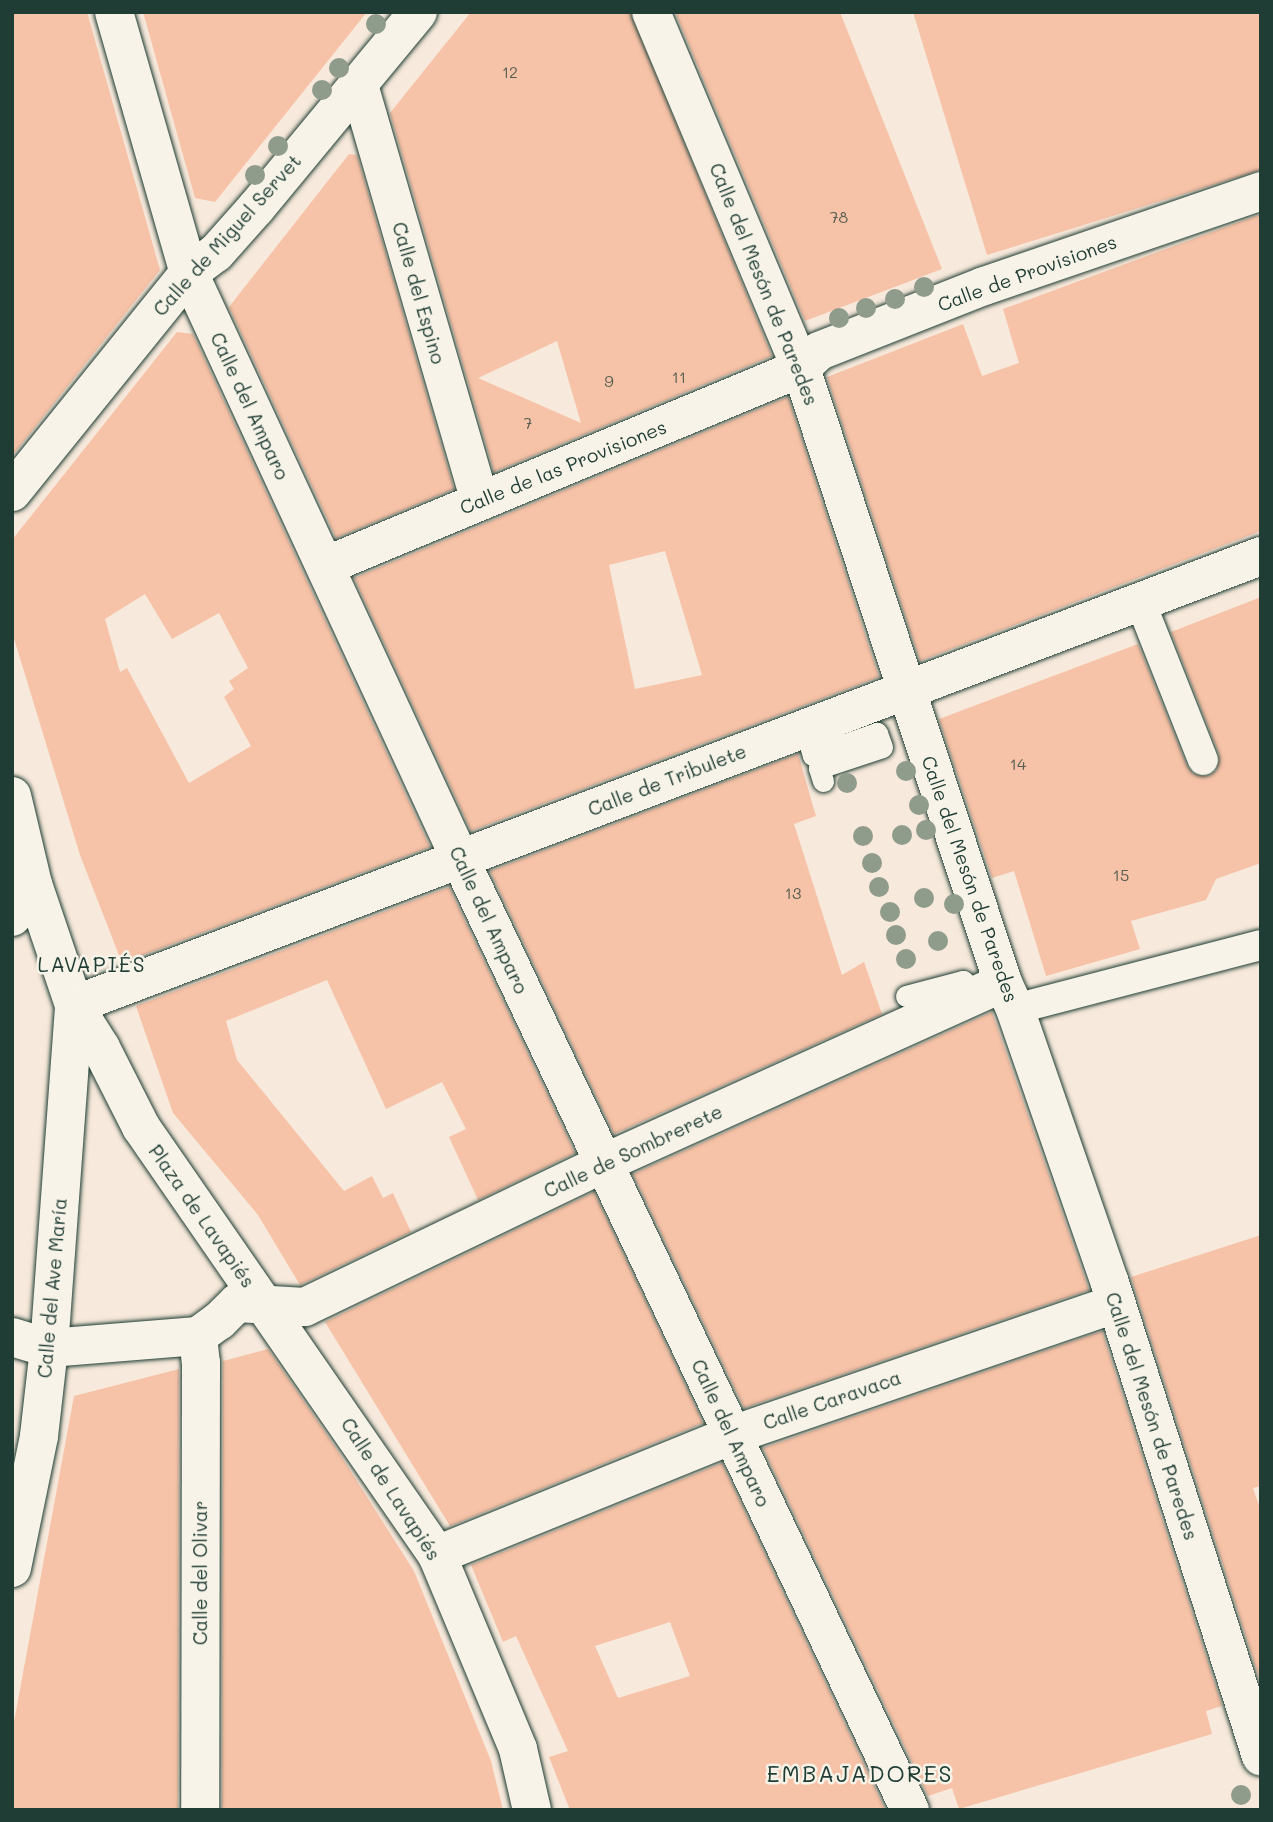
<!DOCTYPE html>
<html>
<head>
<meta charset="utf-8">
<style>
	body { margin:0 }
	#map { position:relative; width:1273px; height:1822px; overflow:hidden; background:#f7e9db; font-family:Mali,sans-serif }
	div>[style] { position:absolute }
	.building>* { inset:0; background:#f7c3a8 }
	.roads { filter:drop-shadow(0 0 2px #1f3d34) drop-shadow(0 0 2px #1f3d34) }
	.service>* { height:21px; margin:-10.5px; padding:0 10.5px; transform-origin:10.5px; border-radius:10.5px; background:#f7f3e8 }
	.pedestrian>* { height:30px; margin:-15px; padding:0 15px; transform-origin:15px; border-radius:15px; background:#f7f3e8 }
	.minor>* { height:38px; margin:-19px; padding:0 19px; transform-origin:19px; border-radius:19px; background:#f7f3e8 }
	.trees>* { width:20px; height:20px; margin:-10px; border-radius:50%; background:#8f9b8b }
	span { translate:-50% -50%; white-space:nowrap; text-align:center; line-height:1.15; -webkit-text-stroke:5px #f7f3e8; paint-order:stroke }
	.number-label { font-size:16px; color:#555e51 }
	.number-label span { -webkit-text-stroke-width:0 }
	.street-label { font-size:19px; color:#1f3d34 }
	.neighbourhood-label { font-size:21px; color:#1f3d34; letter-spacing:2px }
	.quarter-label { font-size:23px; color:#1f3d34; letter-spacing:2px }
	.frame { position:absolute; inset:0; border:14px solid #1f3d34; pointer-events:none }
</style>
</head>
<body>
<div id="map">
	<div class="building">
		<i style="clip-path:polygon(12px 12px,87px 12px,160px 270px,12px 456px)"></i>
		<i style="clip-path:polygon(143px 12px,367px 12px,215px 202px,195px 198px)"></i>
		<i style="clip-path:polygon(evenodd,471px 12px,630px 12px,772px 356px,494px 472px,390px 113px,471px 12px,557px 341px,581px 423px,478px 378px,557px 341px)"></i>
		<i style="clip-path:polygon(675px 12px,840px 12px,942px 269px,805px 321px)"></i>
		<i style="clip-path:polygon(913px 12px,1261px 12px,1261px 170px,987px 255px)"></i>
		<i style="clip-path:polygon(349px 154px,357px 155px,454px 489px,336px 538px,229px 307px)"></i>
		<i style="clip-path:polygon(1261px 214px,1261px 531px,920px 661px,827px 377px,963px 324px,982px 376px,1019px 363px,1003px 309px)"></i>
		<i style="clip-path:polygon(evenodd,177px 332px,193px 334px,430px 847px,122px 963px,80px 855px,12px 632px,12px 540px,177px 332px,145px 594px,172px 639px,219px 613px,248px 668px,229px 681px,234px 689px,224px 697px,251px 746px,189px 783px,127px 668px,120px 672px,105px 619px,145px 594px)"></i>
		<i style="clip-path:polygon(evenodd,788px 397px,879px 677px,471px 831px,354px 578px,788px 397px,665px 551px,702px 675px,635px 689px,609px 565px,665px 551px)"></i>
		<i style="clip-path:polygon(1261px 597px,1261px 863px,1216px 879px,1206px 900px,1131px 921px,1140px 949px,1046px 976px,1014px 871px,992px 878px,939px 719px,1138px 644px,1187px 766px,1193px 774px,1209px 776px,1217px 770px,1219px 754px,1171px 632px)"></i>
		<i style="clip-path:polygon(798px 754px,816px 816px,794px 824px,842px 975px,864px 962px,882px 1014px,614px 1134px,490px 871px)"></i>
		<i style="clip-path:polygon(449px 887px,575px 1153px,478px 1200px,449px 1137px,466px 1129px,442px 1082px,386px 1109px,327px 980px,226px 1021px,237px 1060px,344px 1191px,372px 1176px,383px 1198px,393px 1193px,411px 1232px,300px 1285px,258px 1215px,173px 1113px,136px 1006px)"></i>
		<i style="clip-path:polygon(992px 1012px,1089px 1290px,744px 1408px,633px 1174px)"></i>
		<i style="clip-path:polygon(594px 1192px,703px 1423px,450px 1526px,325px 1322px)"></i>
		<i style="clip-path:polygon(1261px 1235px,1261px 1486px,1253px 1488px,1261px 1511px,1261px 1684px,1131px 1277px)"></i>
		<i style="clip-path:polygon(1102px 1331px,1222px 1706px,1206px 1711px,1212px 1734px,959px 1809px,952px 1788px,928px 1796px,763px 1448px)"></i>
		<i style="clip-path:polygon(268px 1349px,334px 1445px,414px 1571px,491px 1761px,503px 1810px,222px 1810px,223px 1361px)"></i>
		<i style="clip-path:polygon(179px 1369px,178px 1810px,12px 1810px,12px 1733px,74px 1396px)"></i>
		<i style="clip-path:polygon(evenodd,722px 1463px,885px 1809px,570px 1810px,549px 1757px,568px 1751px,516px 1636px,503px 1642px,471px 1565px,722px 1463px,670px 1622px,690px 1676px,618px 1698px,595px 1646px,670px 1622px)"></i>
	</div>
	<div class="roads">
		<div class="service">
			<i style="left:823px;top:781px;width:14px;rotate:-107deg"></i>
			<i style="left:819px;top:768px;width:66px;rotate:-18.4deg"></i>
			<i style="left:882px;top:747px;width:15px;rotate:-110deg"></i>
			<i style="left:877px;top:733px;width:68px;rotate:161deg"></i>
			<i style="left:813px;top:755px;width:13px;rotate:-108deg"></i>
			<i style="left:809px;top:743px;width:23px;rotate:-20deg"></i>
			<i style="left:906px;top:996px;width:59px;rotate:-14.7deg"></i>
			<i style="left:963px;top:981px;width:18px;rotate:45deg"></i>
		</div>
		<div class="pedestrian">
			<i style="left:1140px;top:601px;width:171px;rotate:68.4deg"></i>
			<i style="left:1015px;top:1009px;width:254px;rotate:-14.6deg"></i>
		</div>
		<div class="minor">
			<i style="left:114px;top:12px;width:272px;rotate:74deg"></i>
			<i style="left:189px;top:273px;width:646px;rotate:65.18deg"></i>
			<i style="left:460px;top:859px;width:1052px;rotate:64.68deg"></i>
			<i style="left:651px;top:12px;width:386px;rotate:67.2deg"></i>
			<i style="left:801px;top:368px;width:647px;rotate:71.82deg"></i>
			<i style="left:1003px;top:983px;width:29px;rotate:65deg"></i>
			<i style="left:1015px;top:1009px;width:290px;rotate:70.9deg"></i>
			<i style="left:1110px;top:1283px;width:497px;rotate:72.3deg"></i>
			<i style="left:359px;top:85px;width:433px;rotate:73.8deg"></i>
			<i style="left:12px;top:492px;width:282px;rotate:-51.1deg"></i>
			<i style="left:189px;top:273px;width:34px;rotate:-37deg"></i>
			<i style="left:216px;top:253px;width:60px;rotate:-48.4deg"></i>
			<i style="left:256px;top:208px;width:254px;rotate:-50.4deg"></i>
			<i style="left:325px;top:566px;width:516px;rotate:-22.59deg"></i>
			<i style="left:801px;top:368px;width:25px;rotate:-43deg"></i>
			<i style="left:819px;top:351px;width:177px;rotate:-21.5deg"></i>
			<i style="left:984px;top:286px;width:293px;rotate:-18.9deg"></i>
			<i style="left:12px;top:796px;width:90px;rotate:76.6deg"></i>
			<i style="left:33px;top:884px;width:128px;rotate:71.3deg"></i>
			<i style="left:74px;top:1005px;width:51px;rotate:57.9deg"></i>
			<i style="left:101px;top:1048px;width:89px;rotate:63.1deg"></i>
			<i style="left:141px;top:1127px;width:520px;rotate:55.33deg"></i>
			<i style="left:437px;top:1555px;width:210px;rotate:67.3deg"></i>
			<i style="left:518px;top:1749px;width:63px;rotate:77.1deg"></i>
			<i style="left:12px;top:917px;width:18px;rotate:-49deg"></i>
			<i style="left:24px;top:903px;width:21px;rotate:-65deg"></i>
			<i style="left:74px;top:1005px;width:1269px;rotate:-20.72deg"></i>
			<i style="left:198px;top:1336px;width:27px;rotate:84deg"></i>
			<i style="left:201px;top:1363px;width:447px;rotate:90.1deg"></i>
			<i style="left:12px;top:1337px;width:39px;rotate:17deg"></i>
			<i style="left:49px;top:1348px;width:149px;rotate:-4.6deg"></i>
			<i style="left:198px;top:1336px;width:26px;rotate:-36deg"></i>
			<i style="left:219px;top:1321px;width:25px;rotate:-45deg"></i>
			<i style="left:237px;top:1303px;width:68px;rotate:3.4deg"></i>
			<i style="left:305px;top:1307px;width:332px;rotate:-25.7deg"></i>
			<i style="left:604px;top:1163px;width:438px;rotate:-24.3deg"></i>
			<i style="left:437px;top:1555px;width:318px;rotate:-22.1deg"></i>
			<i style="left:732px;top:1435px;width:405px;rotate:-18.9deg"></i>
			<i style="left:12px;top:1568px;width:135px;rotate:-78.4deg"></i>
			<i style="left:39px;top:1436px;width:89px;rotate:-83.5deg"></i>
			<i style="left:49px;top:1348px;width:344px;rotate:-85.8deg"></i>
		</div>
	</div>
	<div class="trees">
		<i style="left:376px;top:24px"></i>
		<i style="left:339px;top:68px"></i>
		<i style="left:322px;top:90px"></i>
		<i style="left:278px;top:146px"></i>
		<i style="left:255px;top:175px"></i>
		<i style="left:924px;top:287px"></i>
		<i style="left:895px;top:299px"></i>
		<i style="left:866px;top:308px"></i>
		<i style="left:839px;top:318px"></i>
		<i style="left:906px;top:771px"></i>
		<i style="left:847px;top:783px"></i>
		<i style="left:919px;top:805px"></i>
		<i style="left:926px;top:830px"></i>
		<i style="left:902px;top:835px"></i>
		<i style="left:863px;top:836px"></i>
		<i style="left:872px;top:863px"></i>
		<i style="left:879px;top:887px"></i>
		<i style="left:924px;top:898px"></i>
		<i style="left:954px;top:904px"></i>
		<i style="left:890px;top:912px"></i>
		<i style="left:896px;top:935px"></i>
		<i style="left:938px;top:941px"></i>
		<i style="left:906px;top:959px"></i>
		<i style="left:1241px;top:1795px"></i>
	</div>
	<div class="number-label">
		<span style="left:510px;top:72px">12</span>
		<span style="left:839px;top:217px">78</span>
		<span style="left:679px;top:377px">11</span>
		<span style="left:609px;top:381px">9</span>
		<span style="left:528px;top:423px">7</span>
		<span style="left:1018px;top:764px">14</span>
		<span style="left:1121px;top:875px">15</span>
		<span style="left:793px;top:893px">13</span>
	</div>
	<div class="street-label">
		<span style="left:227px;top:235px;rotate:-48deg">Calle de Miguel Servet</span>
		<span style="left:1027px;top:273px;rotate:-20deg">Calle de Provisiones</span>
		<span style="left:764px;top:284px;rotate:68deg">Calle del Mesón de Paredes</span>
		<span style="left:419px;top:293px;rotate:74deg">Calle del Espino</span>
		<span style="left:250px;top:406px;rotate:65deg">Calle del Amparo</span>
		<span style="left:563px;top:467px;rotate:-22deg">Calle de las Provisiones</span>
		<span style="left:667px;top:780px;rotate:-21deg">Calle de Tribulete</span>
		<span style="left:970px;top:879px;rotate:71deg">Calle del Mesón de Paredes</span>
		<span style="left:489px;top:920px;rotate:65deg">Calle del Amparo</span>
		<span style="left:633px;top:1151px;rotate:-25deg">Calle de Sombrerete</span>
		<span style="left:202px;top:1216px;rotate:55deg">Plaza de Lavapiés</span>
		<span style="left:52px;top:1288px;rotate:-85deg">Calle del Ave María</span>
		<span style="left:832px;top:1400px;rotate:-19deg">Calle Caravaca</span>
		<span style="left:1152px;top:1416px;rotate:72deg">Calle del Mesón de Paredes</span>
		<span style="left:731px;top:1433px;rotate:65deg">Calle del Amparo</span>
		<span style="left:391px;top:1489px;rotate:57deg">Calle de Lavapiés</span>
		<span style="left:200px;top:1573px;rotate:-90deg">Calle del Olivar</span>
	</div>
	<div class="neighbourhood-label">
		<span style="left:92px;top:964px">LAVAPIÉS</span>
	</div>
	<div class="quarter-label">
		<span style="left:860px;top:1773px">EMBAJADORES</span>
	</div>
	<div class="frame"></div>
</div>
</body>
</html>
